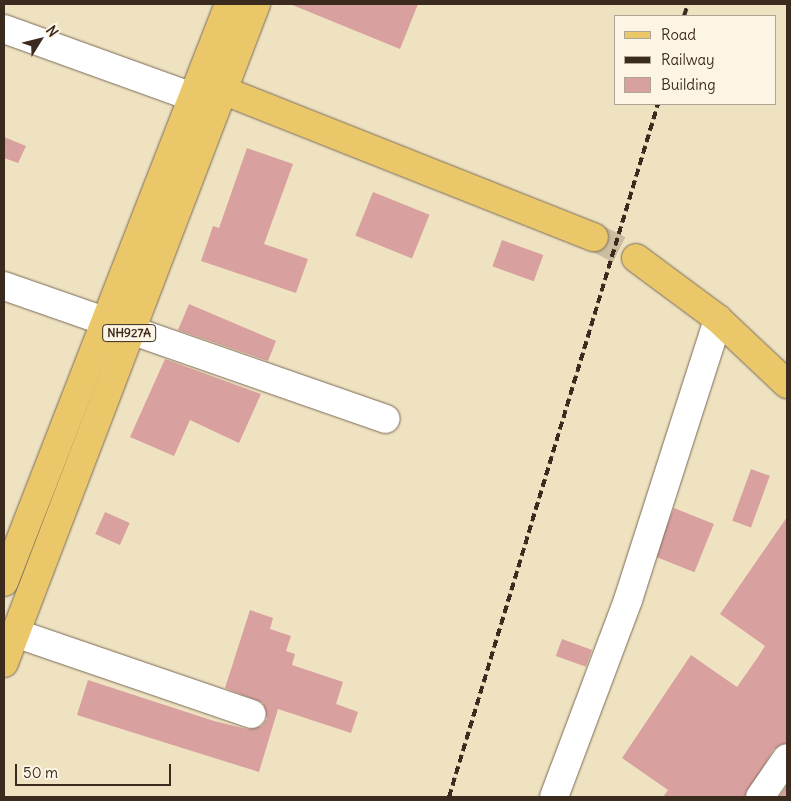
<!DOCTYPE html>
<html>
<head>
<meta charset="utf-8">
<style>
	body { margin:0 }
	#map { position:relative; width:791px; height:801px; overflow:hidden; background:#efe2c1; font-family:Delius,sans-serif }
	div>[style] { position:absolute }
	.building>* { inset:0; background:#d8a09e; transform-origin:0 0 }
	.major-tunnel>* { height:28px; margin-top:-14px; transform-origin:0; background:repeating-linear-gradient(90deg,#cbbda0 0 28px,transparent 0 42px) }
	.roads { filter:drop-shadow(0 0 1px #7a6a57) drop-shadow(0 0 1px #7a6a57) }
	.minor>* { height:28px; margin:-14px; padding:0 14px; transform-origin:14px; border-radius:14px; background:#fff }
	.major>* { height:28px; margin:-14px; padding:0 14px; transform-origin:14px; border-radius:14px; background:#eac769 }
	.highway>* { height:28px; margin:-14px; padding:0 14px; transform-origin:14px; border-radius:14px; background:#eac769 }
	.rail>* { height:4px; margin-top:-2px; transform-origin:0; background:repeating-linear-gradient(90deg,#3b2a1e 0 8px,transparent 0 12px) }
	span { translate:-50% -50%; white-space:nowrap; text-align:center; line-height:1.15; -webkit-text-stroke:5px #fcf5e5; paint-order:stroke }
	.shield-label span { padding:1px 4px; background:#fcf5e5; border:1px solid; border-radius:4px; -webkit-text-stroke-width:0 }
	.shield-label { font-size:12px; color:#3b2a1e; font-weight:700 }
	.frame { position:absolute; inset:0; border:5px solid #3b2a1e; pointer-events:none }
	.legend { position:absolute; left:614px; top:15px; width:162px; height:90px; box-sizing:border-box; background:#fcf5e5; border:1px solid #afa495; margin:0; padding:6px 9px; list-style:none; font-size:15px; color:#3b2a1e }
	.legend li { display:flex; align-items:center; gap:10px; height:25px }
	.legend b { width:25px; border:1px solid #afa495 }
	.north { position:absolute; left:15px; top:15px; width:50px; height:50px; -webkit-text-stroke:4px #fcf5e5; paint-order:stroke; rotate:54deg; font-size:14px; font-weight:700; line-height:20px; text-align:center; color:#3b2a1e }
	.north::after { content:''; display:block; margin:auto; width:18px; height:22px; background:#3b2a1e; clip-path:polygon(50% 0,100% 100%,50% 72%,0 100%) }
	.scale { position:absolute; left:15px; top:764px; width:156px; height:22px; box-sizing:border-box; border:2px solid #3b2a1e; border-top:0; padding-left:6px; font-size:15px; line-height:18px; white-space:nowrap; color:#3b2a1e; -webkit-text-stroke:4px #fcf5e5; paint-order:stroke }
</style>
</head>
<body>
<div id="map">
	<div class="building">
		<i style="clip-path:polygon(290px 4px,418px 4px,400px 49px)"></i>
		<i style="clip-path:polygon(4px 137px,26px 146px,18px 163px,4px 158px)"></i>
		<i style="clip-path:polygon(247px 148px,293px 164px,264px 244px,308px 259px,296px 293px,201px 261px,213px 226px,219px 228px)"></i>
		<i style="left:373px;top:192px;width:61px;height:47px;rotate:22deg"></i>
		<i style="left:502px;top:240px;width:44px;height:28px;rotate:20deg"></i>
		<i style="clip-path:polygon(189px 304px,276px 341px,268px 361px,178px 330px)"></i>
		<i style="clip-path:polygon(165px 359px,261px 394px,239px 443px,190px 420px,174px 456px,130px 437px)"></i>
		<i style="left:751px;top:469px;width:20px;height:55px;rotate:20deg"></i>
		<i style="left:674px;top:508px;width:43px;height:52px;rotate:22deg"></i>
		<i style="left:105px;top:512px;width:27px;height:24px;rotate:24deg"></i>
		<i style="clip-path:polygon(787px 517px,787px 743px,774px 749px,745px 797px,663px 797px,668px 790px,622px 758px,691px 655px,737px 687px,758px 657px,765px 646px,720px 614px)"></i>
		<i style="clip-path:polygon(250px 610px,273px 618px,270px 629px,291px 636px,286px 651px,295px 654px,292px 665px,343px 682px,336px 704px,358px 712px,351px 733px,278px 709px,259px 772px,77px 715px,88px 680px,214px 721px,247px 729px,262px 726px,267px 719px,263px 703px,225px 688px)"></i>
		<i style="left:562px;top:639px;width:32px;height:18px;rotate:20deg"></i>
		<i style="clip-path:polygon(787px 785px,787px 797px,779px 797px)"></i>
	</div>
	<div class="major-tunnel">
		<i style="left:594px;top:237px;width:47px;rotate:26.6deg"></i>
	</div>
	<div class="roads">
		<div class="minor">
			<i style="left:4px;top:29px;width:201px;rotate:19.8deg"></i>
			<i style="left:4px;top:286px;width:404px;rotate:19.2deg"></i>
			<i style="left:15px;top:633px;width:250px;rotate:18.9deg"></i>
			<i style="left:554px;top:797px;width:210px;rotate:-69.4deg"></i>
			<i style="left:628px;top:600px;width:295px;rotate:-72.2deg"></i>
			<i style="left:760px;top:797px;width:47px;rotate:-55.3deg"></i>
		</div>
		<div class="major">
			<i style="left:222px;top:90px;width:400px;rotate:21.6deg"></i>
			<i style="left:636px;top:258px;width:102px;rotate:36.6deg"></i>
			<i style="left:718px;top:319px;width:95px;rotate:43.3deg"></i>
		</div>
		<div class="highway">
			<i style="left:4px;top:582px;width:620px;rotate:-68.73deg"></i>
			<i style="left:4px;top:663px;width:706px;rotate:-69.07deg"></i>
		</div>
	</div>
	<div class="rail">
		<i style="left:684px;top:16px;width:13px;rotate:-72deg"></i>
		<i style="left:449px;top:797px;width:724px;rotate:-73.22deg"></i>
	</div>
	<div class="shield-label">
		<span style="left:129px;top:333px">NH927A</span>
	</div>
	<div class="frame"></div>
	<ul class="legend">
	<li><b style="height:6px;background:#eac769"></b>Road</li>
	<li><b style="height:6px;background:#3b2a1e"></b>Railway</li>
	<li><b style="height:14px;background:#d8a09e"></b>Building</li>
	</ul>
	<div class="north">N</div>
	<div class="scale">50 m</div>
</div>
</body>
</html>
